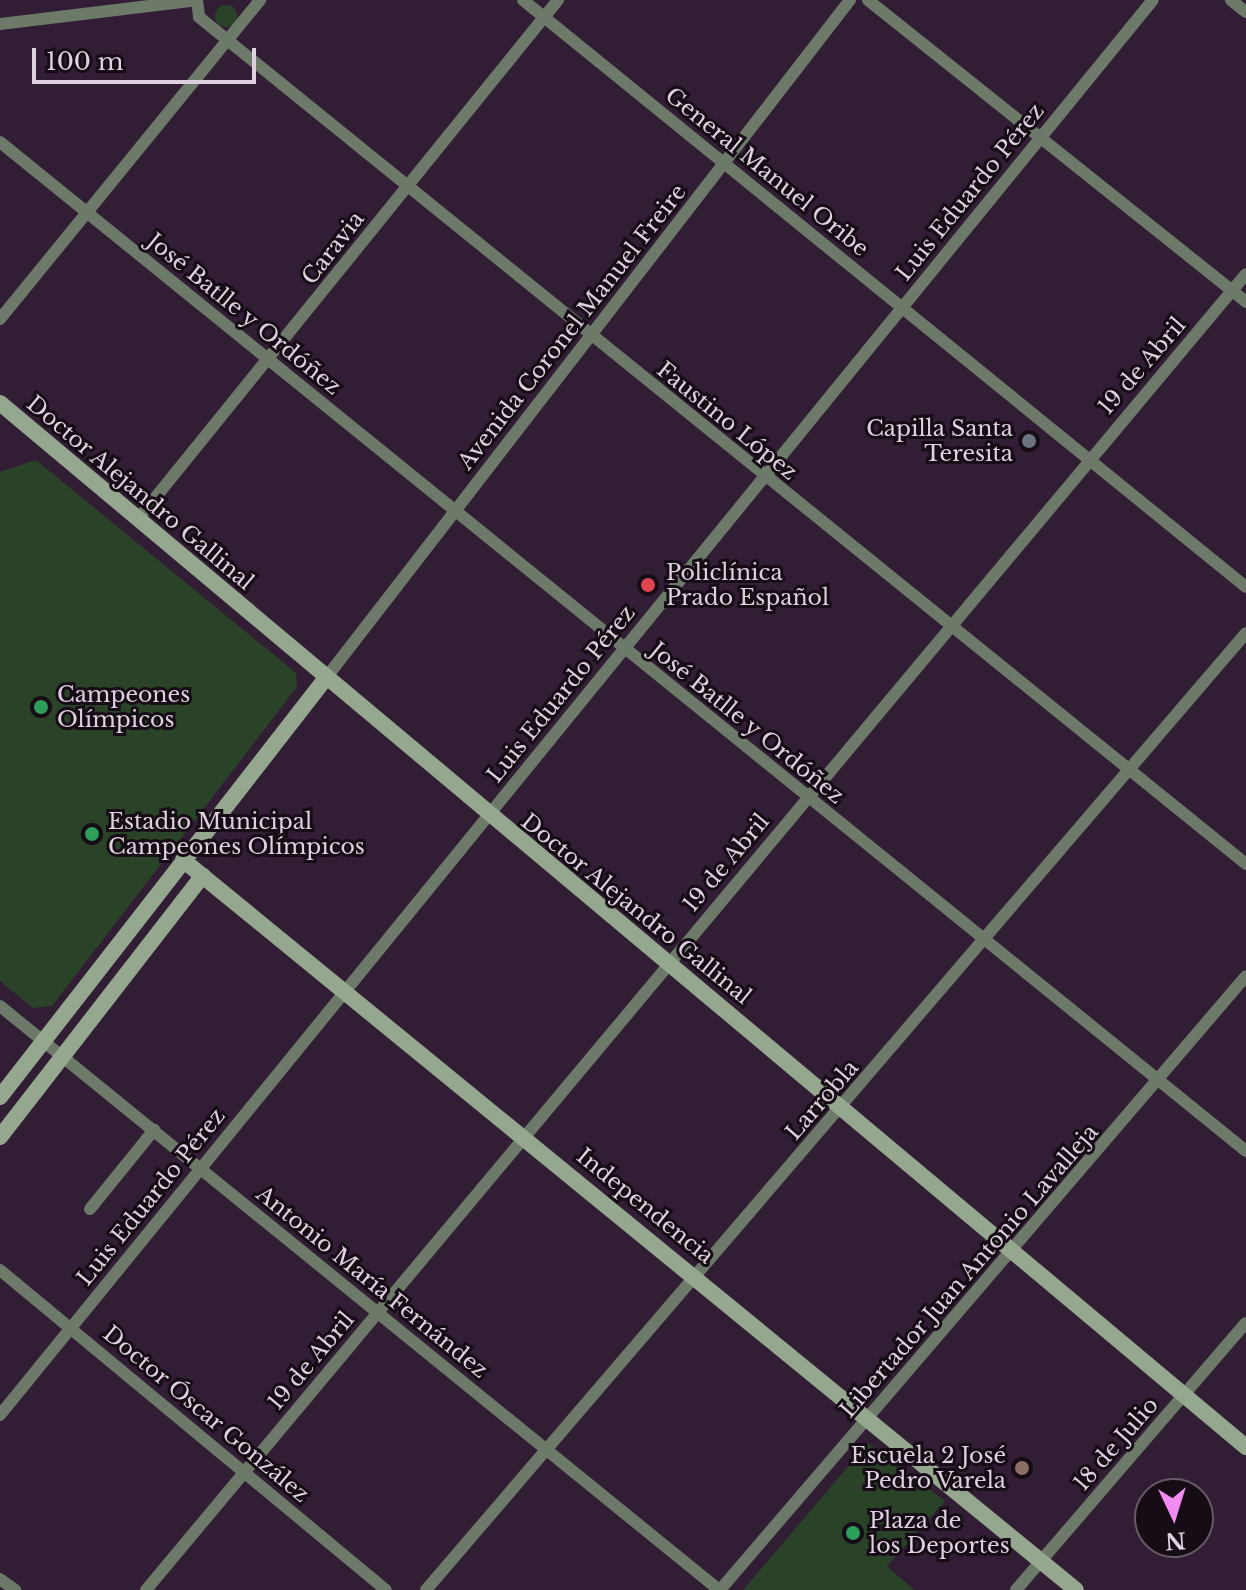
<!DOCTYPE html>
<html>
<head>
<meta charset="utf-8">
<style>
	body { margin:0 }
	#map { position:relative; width:1246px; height:1590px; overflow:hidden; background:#321e34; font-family:"Libre Baskerville",serif }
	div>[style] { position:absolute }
	.green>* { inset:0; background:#2a4328 }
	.round { border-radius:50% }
	.street>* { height:12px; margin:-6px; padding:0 6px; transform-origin:6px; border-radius:6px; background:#6d7969 }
	.secondary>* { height:16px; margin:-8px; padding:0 8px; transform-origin:8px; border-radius:8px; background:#95a88f }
	.dots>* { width:22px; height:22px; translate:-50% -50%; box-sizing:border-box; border:4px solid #150c15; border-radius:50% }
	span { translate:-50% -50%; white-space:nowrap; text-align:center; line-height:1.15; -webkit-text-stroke:6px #150c15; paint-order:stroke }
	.street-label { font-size:22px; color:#ded0de }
	.poi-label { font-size:22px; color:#ded0de }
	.right { translate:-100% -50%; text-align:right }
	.left { translate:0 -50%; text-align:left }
	.north { position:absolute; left:1134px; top:1478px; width:80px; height:80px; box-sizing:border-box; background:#150c15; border:2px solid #655a65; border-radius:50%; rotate:176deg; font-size:22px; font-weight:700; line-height:32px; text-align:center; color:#ded0de }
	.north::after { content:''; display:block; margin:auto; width:28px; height:36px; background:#f38af2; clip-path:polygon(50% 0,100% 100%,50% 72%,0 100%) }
	.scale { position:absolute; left:32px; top:48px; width:224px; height:36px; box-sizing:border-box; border:4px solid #ded0de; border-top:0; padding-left:10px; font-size:24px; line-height:28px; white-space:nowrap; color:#ded0de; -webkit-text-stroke:6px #150c15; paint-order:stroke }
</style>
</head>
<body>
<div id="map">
	<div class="green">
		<i class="round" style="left:215px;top:5px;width:22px;height:22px"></i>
		<i style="clip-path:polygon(36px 460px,296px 673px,297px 687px,52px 1006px,33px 1008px,0 981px,0 472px)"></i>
		<i style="clip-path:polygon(868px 1443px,945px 1501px,887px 1566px,914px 1590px,743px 1590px)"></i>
	</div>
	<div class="street">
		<i style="left:197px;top:0;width:17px;rotate:83deg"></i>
		<i style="left:199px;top:17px;width:1347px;rotate:38.97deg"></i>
		<i style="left:523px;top:0;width:931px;rotate:39.07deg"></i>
		<i style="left:868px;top:0;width:484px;rotate:38.6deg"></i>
		<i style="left:1231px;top:0;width:19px;rotate:39deg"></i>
		<i style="left:0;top:24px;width:198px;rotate:-6.9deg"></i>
		<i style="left:0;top:142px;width:1603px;rotate:39deg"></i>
		<i style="left:0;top:319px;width:412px;rotate:-50.8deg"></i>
		<i style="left:138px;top:519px;width:668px;rotate:-51.02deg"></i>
		<i style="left:326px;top:678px;width:857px;rotate:-52.3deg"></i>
		<i style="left:0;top:1006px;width:926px;rotate:39.08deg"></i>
		<i style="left:90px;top:1209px;width:102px;rotate:-51deg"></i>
		<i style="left:0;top:1270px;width:501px;rotate:39.66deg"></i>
		<i style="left:0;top:1415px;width:1825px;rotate:-50.83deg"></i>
		<i style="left:0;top:1579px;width:19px;rotate:36deg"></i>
		<i style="left:146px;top:1590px;width:1715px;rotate:-50.11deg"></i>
		<i style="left:426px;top:1590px;width:1260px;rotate:-49.41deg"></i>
		<i style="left:720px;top:1590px;width:808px;rotate:-49.41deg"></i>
		<i style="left:1016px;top:1590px;width:352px;rotate:-49.3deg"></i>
	</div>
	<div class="secondary">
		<i style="left:0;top:403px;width:1626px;rotate:39.96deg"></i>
		<i style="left:183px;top:860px;width:1153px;rotate:39.26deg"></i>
		<i style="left:0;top:1097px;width:531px;rotate:-52.12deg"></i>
		<i style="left:0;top:1137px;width:331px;rotate:-52.2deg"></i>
	</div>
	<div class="dots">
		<i style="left:1029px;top:441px;background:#6b7280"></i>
		<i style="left:648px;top:585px;background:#e0444e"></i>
		<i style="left:41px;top:707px;background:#2e9e5b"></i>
		<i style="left:92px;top:834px;background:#2e9e5b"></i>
		<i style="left:1022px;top:1468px;background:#8d6e63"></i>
		<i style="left:853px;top:1533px;background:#2e9e5b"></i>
	</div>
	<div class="street-label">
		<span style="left:767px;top:172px;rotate:39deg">General Manuel Oribe</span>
		<span style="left:970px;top:192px;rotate:-51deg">Luis Eduardo Pérez</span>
		<span style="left:333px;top:248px;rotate:-52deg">Caravia</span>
		<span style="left:244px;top:314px;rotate:39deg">José Batlle y Ordóñez</span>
		<span style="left:572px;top:327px;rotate:-52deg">Avenida Coronel Manuel Freire</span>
		<span style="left:1142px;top:366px;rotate:-49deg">19 de Abril</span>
		<span style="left:727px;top:421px;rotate:39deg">Faustino López</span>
		<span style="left:140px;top:493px;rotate:40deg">Doctor Alejandro Gallinal</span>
		<span style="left:561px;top:694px;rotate:-51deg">Luis Eduardo Pérez</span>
		<span style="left:747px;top:723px;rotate:39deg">José Batlle y Ordóñez</span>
		<span style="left:726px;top:863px;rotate:-50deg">19 de Abril</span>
		<span style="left:636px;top:909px;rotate:39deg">Doctor Alejandro Gallinal</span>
		<span style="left:822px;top:1100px;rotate:-49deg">Larrobla</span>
		<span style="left:151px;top:1197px;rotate:-51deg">Luis Eduardo Pérez</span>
		<span style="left:645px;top:1206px;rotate:39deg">Independencia</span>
		<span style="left:969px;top:1271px;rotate:-49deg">Libertador Juan Antonio Lavalleja</span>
		<span style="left:372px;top:1282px;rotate:39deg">Antonio María Fernández</span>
		<span style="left:311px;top:1361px;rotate:-50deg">19 de Abril</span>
		<span style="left:206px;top:1414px;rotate:40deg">Doctor Óscar González</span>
		<span style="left:1116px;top:1444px;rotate:-49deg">18 de Julio</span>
	</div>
	<div class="poi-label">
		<span class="right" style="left:1013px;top:441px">Capilla Santa<br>Teresita</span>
		<span class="left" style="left:666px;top:585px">Policlínica<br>Prado Español</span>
		<span class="left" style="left:57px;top:707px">Campeones<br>Olímpicos</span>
		<span class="left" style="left:108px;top:834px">Estadio Municipal<br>Campeones Olímpicos</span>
		<span class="right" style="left:1006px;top:1468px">Escuela 2 José<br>Pedro Varela</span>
		<span class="left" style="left:869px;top:1533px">Plaza de<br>los Deportes</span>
	</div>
	<div class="north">N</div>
	<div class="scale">100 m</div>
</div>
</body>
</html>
